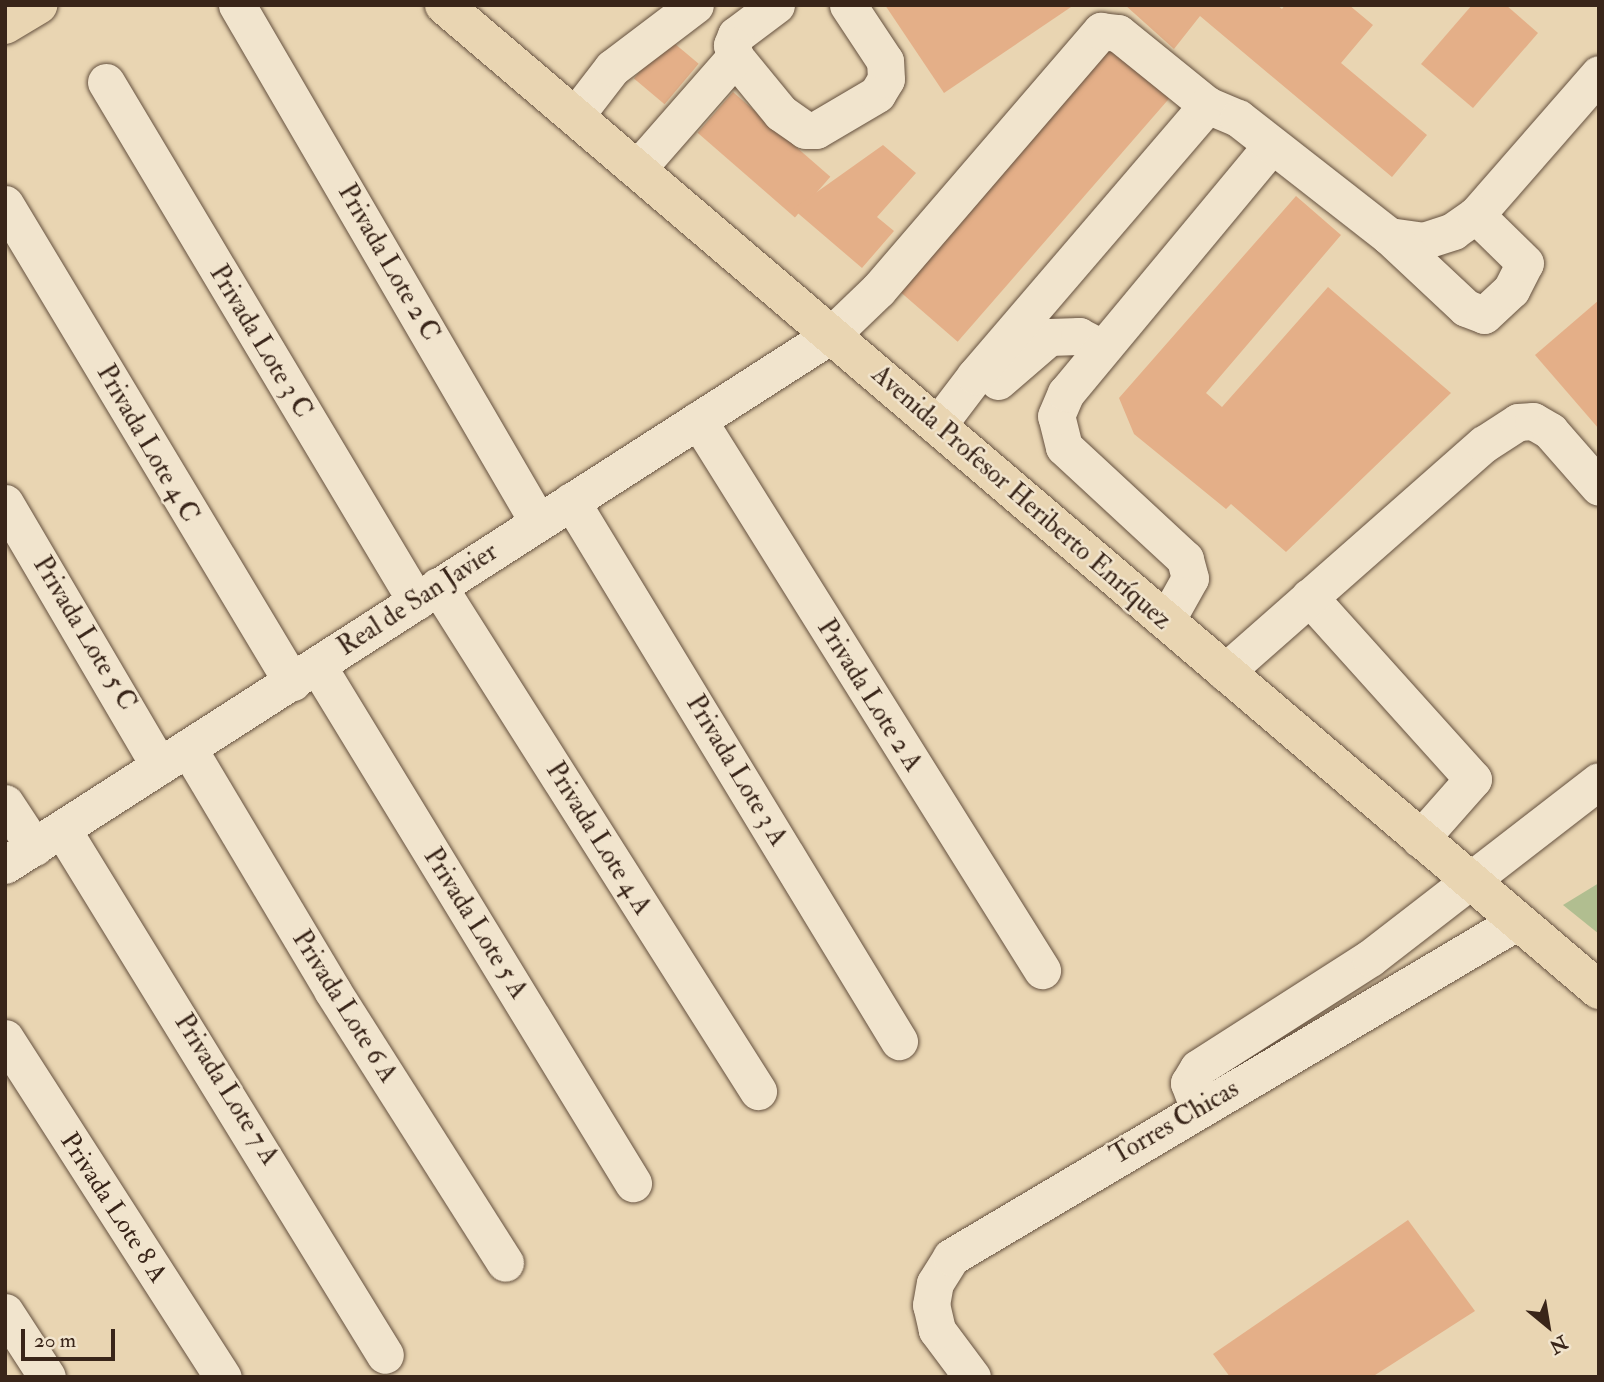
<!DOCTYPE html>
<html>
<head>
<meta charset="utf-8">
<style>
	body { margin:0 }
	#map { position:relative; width:1604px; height:1382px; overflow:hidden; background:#e9d5b2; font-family:"IM FELL Double Pica",serif }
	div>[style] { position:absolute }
	.green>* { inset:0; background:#b1be90 }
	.building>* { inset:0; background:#e4af88; transform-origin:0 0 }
	.roads { filter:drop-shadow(0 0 2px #65513f) drop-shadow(0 0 2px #65513f) }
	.minor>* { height:37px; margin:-18.5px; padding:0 18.5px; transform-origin:18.5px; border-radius:18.5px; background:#f1e4cd }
	.major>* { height:38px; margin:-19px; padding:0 19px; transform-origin:19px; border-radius:19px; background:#e9d5b2 }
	span { translate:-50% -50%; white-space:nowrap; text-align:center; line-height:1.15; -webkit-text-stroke:5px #f1e4cd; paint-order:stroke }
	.street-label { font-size:26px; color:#392519 }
	.frame { position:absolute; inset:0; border:7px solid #392519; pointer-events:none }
	.north { position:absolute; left:1513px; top:1291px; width:70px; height:70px; -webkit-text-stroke:5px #f1e4cd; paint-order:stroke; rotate:150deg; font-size:19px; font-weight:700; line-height:28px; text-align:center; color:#392519 }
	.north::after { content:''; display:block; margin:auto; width:24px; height:32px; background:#392519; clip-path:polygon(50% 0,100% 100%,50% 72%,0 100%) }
	.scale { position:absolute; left:21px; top:1329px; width:94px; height:32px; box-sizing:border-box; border:4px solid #392519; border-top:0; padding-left:9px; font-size:21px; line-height:24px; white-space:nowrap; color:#392519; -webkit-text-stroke:5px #f1e4cd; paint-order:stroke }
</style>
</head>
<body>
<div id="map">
	<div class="green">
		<i style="clip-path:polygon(1599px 883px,1599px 934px,1563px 905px)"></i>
	</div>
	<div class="building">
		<i style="clip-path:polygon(885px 5px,1074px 5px,944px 93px)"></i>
		<i style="clip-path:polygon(1125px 5px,1277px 5px,1282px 9px,1285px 5px,1349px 5px,1373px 25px,1341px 63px,1427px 135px,1392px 177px,1200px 16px,1174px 49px)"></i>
		<i style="clip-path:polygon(1472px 5px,1506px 5px,1538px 33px,1473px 108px,1421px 64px)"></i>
		<i style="left:668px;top:38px;width:40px;height:53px;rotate:40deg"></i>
		<i style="left:1118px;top:40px;width:77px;height:333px;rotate:41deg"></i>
		<i style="left:733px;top:92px;width:129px;height:54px;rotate:41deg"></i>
		<i style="clip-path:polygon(883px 145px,916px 173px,877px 217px,894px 231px,862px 268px,793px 209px)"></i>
		<i style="clip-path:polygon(1296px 196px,1341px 235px,1206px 393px,1222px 407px,1328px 287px,1451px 393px,1286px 552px,1231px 504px,1226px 509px,1134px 434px,1119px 398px)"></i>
		<i style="clip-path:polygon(1599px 300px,1599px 429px,1535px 355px)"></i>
		<i style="clip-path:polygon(1408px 1220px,1475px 1311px,1372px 1377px,1230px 1377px,1213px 1354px)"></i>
	</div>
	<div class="roads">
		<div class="minor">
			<i style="left:237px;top:5px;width:598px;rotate:59.79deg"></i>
			<i style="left:776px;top:5px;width:50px;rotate:143.1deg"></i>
			<i style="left:736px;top:35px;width:11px;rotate:112deg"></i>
			<i style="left:732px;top:45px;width:12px;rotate:76deg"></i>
			<i style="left:735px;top:57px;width:72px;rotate:50.6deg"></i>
			<i style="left:781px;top:113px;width:29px;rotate:35deg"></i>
			<i style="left:805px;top:130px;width:11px"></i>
			<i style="left:816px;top:130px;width:71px;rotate:-30.5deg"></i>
			<i style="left:877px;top:94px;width:17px;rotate:-59deg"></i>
			<i style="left:886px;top:79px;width:18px;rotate:-93deg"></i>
			<i style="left:885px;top:61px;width:67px;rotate:-123.5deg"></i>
			<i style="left:106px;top:82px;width:605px;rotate:59.15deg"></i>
			<i style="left:575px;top:116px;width:61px;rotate:-52.4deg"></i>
			<i style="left:612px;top:68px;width:104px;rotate:-37.2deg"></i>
			<i style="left:637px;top:169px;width:149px;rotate:-48.8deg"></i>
			<i style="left:5px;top:204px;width:558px;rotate:59.02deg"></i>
			<i style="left:1389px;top:236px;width:34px;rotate:8deg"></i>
			<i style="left:1423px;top:241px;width:32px;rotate:-18deg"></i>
			<i style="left:1453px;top:231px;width:28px;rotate:-35deg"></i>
			<i style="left:1476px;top:215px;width:187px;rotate:-48.9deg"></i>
			<i style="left:998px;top:381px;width:67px;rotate:-40.8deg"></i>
			<i style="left:1049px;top:337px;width:30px;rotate:-2deg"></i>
			<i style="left:1079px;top:336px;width:26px;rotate:28deg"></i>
			<i style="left:698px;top:420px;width:649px;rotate:57.98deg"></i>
			<i style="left:937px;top:426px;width:63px;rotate:-52.8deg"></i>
			<i style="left:975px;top:376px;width:357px;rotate:-49.4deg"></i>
			<i style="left:571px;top:501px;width:632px;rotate:58.73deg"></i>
			<i style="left:5px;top:503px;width:305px;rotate:59.6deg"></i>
			<i style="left:438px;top:586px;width:598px;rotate:57.64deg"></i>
			<i style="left:1309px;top:597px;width:245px;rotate:48deg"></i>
			<i style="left:1473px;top:779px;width:80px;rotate:131.5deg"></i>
			<i style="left:1166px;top:621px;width:49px;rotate:-60.8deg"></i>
			<i style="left:1190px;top:578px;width:20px;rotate:-105deg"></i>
			<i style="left:1185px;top:559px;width:165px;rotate:-137.2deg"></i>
			<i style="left:1064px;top:447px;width:32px;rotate:-104deg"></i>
			<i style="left:1056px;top:416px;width:25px;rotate:-67deg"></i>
			<i style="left:1066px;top:393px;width:322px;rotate:-50.3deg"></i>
			<i style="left:317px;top:665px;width:607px;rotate:58.62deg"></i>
			<i style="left:1225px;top:672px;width:345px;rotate:-41.4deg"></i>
			<i style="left:1484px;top:444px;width:40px;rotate:-32.9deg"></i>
			<i style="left:1518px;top:422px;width:15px;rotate:-4deg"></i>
			<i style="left:1533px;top:421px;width:20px;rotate:30deg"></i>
			<i style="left:1550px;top:431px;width:74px;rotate:48.8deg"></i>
			<i style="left:188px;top:748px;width:282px;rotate:59.2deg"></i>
			<i style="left:332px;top:990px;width:323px;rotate:57.6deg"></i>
			<i style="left:5px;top:803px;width:53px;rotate:56.6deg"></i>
			<i style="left:62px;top:829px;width:617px;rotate:58.45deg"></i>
			<i style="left:5px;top:865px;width:981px;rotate:-32.69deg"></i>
			<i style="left:831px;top:335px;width:65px;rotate:-43.8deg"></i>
			<i style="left:878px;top:290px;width:342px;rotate:-49.3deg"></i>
			<i style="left:1101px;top:31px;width:17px;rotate:7deg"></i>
			<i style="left:1118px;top:33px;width:114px;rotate:39deg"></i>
			<i style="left:1207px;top:105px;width:34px;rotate:23deg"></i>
			<i style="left:1238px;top:118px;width:192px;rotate:38deg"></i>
			<i style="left:1389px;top:236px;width:105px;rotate:43.1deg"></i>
			<i style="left:1466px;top:308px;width:19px;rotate:21deg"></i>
			<i style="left:1484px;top:315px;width:37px;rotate:-43deg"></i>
			<i style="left:1511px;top:290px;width:30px;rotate:-63deg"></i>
			<i style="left:1525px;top:263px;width:69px;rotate:-135.6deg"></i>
			<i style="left:5px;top:1038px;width:403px;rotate:57.3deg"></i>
			<i style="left:1199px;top:1109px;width:28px;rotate:-111deg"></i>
			<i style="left:1189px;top:1083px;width:17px;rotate:-59deg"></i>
			<i style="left:1198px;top:1068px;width:204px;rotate:-32.6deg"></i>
			<i style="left:1370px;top:958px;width:289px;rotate:-37.7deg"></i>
			<i style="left:5px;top:1312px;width:77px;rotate:57.1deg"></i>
			<i style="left:972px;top:1377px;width:59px;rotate:-126.7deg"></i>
			<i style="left:937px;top:1330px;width:26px;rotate:-103deg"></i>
			<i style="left:931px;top:1305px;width:22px;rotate:-80deg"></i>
			<i style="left:935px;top:1283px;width:31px;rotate:-58deg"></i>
			<i style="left:951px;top:1257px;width:659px;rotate:-30.65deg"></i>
		</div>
		<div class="major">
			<i style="left:444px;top:5px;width:1518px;rotate:40.46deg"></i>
			<i style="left:5px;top:25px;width:39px;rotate:-31deg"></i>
		</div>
	</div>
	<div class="street-label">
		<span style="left:388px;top:263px;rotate:60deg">Privada Lote 2 C</span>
		<span style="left:260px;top:342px;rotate:59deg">Privada Lote 3 C</span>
		<span style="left:147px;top:444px;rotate:60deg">Privada Lote 4 C</span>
		<span style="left:1021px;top:498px;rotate:41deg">Avenida Profesor Heriberto Enríquez</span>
		<span style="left:418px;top:600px;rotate:-33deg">Real de San Javier</span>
		<span style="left:84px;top:634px;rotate:59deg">Privada Lote 5 C</span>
		<span style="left:869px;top:696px;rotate:58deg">Privada Lote 2 A</span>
		<span style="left:736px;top:771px;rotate:59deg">Privada Lote 3 A</span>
		<span style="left:598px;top:839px;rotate:58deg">Privada Lote 4 A</span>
		<span style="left:475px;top:924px;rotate:58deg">Privada Lote 5 A</span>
		<span style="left:344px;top:1007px;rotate:58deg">Privada Lote 6 A</span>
		<span style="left:226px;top:1090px;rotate:58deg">Privada Lote 7 A</span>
		<span style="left:1175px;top:1123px;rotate:-30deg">Torres Chicas</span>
		<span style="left:113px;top:1208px;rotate:57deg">Privada Lote 8 A</span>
	</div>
	<div class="frame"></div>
	<div class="north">N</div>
	<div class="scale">20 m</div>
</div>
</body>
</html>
